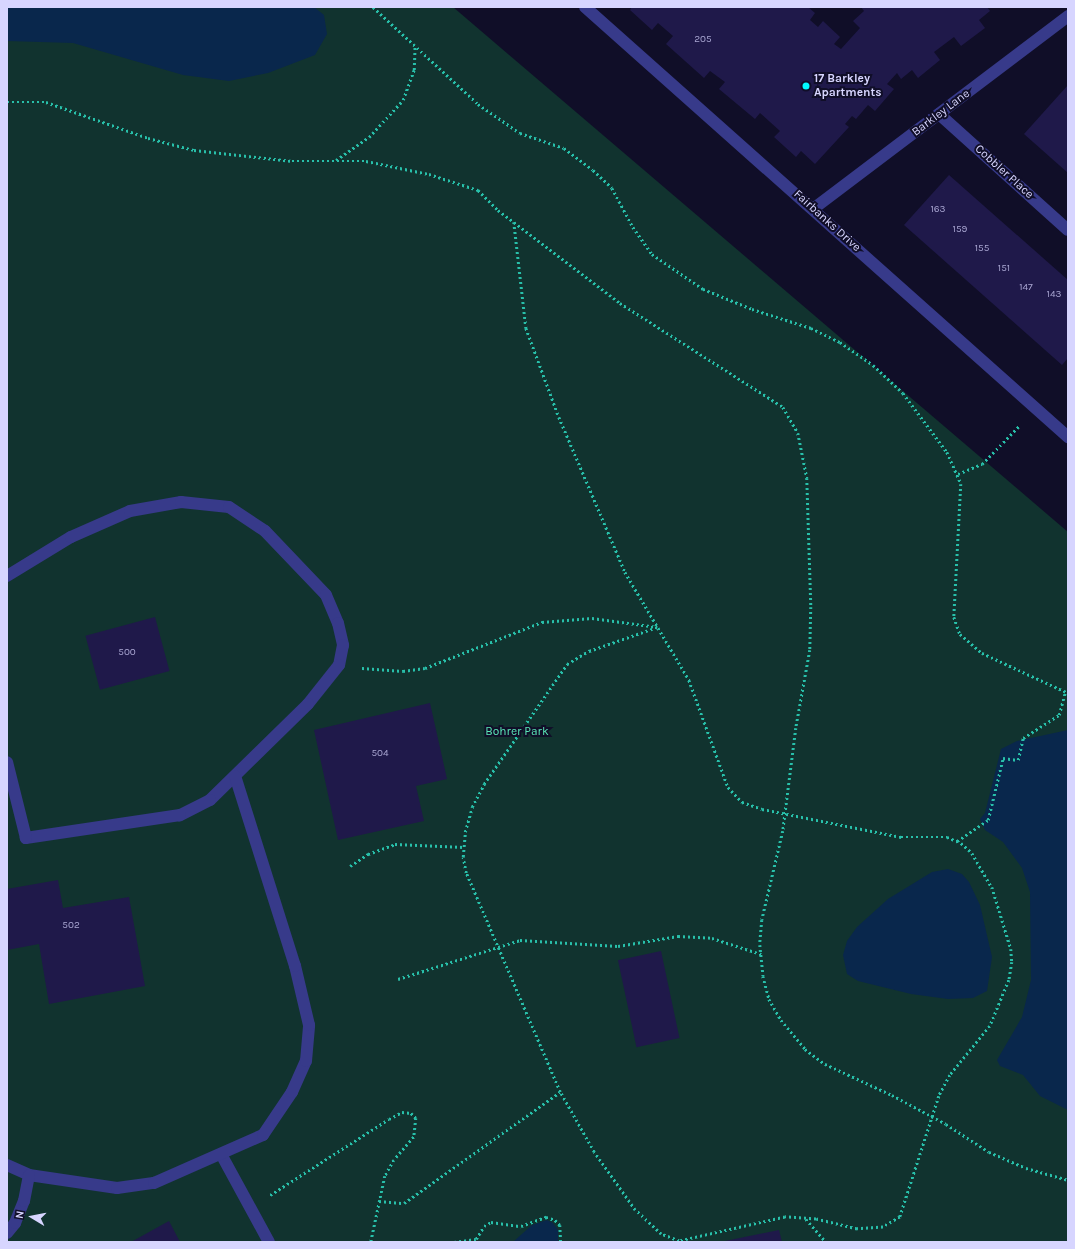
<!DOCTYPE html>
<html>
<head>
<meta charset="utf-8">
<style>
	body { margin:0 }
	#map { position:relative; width:1075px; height:1249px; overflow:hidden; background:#100e28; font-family:Karla,sans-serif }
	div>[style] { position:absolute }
	.green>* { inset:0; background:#11332f }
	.water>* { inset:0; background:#09274c }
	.building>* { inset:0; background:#1f194a; transform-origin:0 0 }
	.path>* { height:2.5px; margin-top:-1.25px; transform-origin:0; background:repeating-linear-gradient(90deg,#28c0aa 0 2px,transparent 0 5px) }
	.minor>* { height:12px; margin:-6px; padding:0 6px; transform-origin:6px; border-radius:6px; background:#373a8a }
	.dots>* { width:11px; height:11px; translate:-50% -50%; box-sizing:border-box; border:2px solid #100e28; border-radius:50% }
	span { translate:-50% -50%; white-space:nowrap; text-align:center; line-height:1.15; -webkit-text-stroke:4px #100e28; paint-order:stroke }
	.number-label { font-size:10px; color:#a9a6d2 }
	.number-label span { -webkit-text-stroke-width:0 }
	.poi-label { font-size:12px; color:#d7d5ff; font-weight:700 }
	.left { translate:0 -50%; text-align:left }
	.street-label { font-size:12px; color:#d7d5ff }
	.park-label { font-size:12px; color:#5ae7b7 }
	.frame { position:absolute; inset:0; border:8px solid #d7d5ff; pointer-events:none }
	.north { position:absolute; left:12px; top:1197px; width:40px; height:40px; -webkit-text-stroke:3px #100e28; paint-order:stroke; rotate:280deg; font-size:11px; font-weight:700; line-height:16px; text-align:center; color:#d7d5ff }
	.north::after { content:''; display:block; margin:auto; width:14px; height:18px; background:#d7d5ff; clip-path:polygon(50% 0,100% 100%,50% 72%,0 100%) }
</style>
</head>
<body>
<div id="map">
	<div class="green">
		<i style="clip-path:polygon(7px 7px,453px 7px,1068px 532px,1068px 1242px,7px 1242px)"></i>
	</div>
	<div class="water">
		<i style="clip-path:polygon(7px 7px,314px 7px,324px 15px,327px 34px,315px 55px,268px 73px,229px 81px,183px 75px,73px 43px,7px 41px)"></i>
		<i style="clip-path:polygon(1068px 730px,1068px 1110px,1040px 1096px,1023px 1075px,1000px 1066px,997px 1060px,1022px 1017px,1031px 980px,1030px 892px,1022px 868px,1003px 842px,985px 830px,980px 819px,985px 813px,1001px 749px,1017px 741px)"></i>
		<i style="clip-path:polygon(948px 869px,962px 874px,969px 882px,980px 905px,992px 957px,987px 991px,973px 998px,948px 999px,911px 994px,858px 981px,847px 974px,843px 955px,847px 941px,857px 927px,888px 899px,932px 872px)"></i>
		<i style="clip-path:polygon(547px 1220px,553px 1223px,558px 1230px,558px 1242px,513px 1242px,532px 1225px)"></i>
	</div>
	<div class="building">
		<i style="clip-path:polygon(632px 7px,808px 7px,815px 13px,810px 20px,818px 27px,823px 21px,840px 37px,834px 44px,841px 49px,860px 28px,853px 21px,864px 11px,861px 7px,987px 7px,990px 11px,979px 20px,985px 28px,961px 46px,954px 37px,934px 52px,940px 60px,918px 78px,912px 70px,901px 79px,897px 73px,887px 84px,894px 89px,875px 111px,868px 105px,856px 119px,852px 116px,845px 124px,849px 127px,815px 164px,801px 151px,796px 157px,774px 137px,780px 131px,760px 113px,755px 119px,719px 89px,725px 82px,710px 71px,704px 78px,666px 44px,673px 36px,658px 23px,652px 30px,630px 10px)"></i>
		<i style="clip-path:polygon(1068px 85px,1068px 173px,1024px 134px)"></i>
		<i style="clip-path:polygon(949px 175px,1068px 280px,1068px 358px,1062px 365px,904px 225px)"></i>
		<i style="left:155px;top:617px;width:56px;height:72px;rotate:75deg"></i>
		<i style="clip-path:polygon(430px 703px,447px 779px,416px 786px,424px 821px,338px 840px,314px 730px)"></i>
		<i style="clip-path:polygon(58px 880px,63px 908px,129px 897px,145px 986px,49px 1004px,39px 944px,7px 950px,7px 889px)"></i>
		<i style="left:661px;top:951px;width:89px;height:44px;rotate:78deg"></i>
		<i style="clip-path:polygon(169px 1221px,180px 1242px,131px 1242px)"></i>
		<i style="clip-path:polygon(779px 1230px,782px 1242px,725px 1242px,725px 1241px)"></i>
	</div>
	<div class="path">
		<i style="left:373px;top:7px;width:143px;rotate:42.7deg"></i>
		<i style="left:478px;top:104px;width:51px;rotate:34.6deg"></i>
		<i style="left:520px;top:133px;width:46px;rotate:18.8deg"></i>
		<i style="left:564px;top:148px;width:36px;rotate:37deg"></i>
		<i style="left:593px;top:170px;width:26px;rotate:43deg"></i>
		<i style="left:612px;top:188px;width:44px;rotate:61.7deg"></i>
		<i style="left:633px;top:227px;width:33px;rotate:55deg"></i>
		<i style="left:652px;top:254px;width:62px;rotate:34.5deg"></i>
		<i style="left:703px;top:289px;width:53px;rotate:22.2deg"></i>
		<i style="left:752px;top:309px;width:62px;rotate:17.9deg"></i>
		<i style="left:811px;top:328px;width:32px;rotate:26deg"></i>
		<i style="left:840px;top:342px;width:40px;rotate:34.9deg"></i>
		<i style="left:873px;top:365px;width:41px;rotate:43deg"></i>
		<i style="left:903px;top:393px;width:74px;rotate:53.3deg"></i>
		<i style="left:947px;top:452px;width:35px;rotate:66deg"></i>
		<i style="left:961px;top:484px;width:133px;rotate:93deg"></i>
		<i style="left:954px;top:617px;width:18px;rotate:71deg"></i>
		<i style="left:960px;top:634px;width:29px;rotate:41deg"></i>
		<i style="left:982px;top:653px;width:95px;rotate:24.9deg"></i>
		<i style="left:7px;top:102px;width:39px"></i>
		<i style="left:46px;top:102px;width:108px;rotate:19.4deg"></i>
		<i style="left:148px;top:138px;width:48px;rotate:14.6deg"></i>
		<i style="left:194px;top:150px;width:99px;rotate:6.4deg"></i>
		<i style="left:292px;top:161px;width:74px"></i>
		<i style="left:366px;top:161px;width:64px;rotate:11.7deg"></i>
		<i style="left:429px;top:174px;width:52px;rotate:18.1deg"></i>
		<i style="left:478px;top:190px;width:28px;rotate:45deg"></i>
		<i style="left:498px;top:210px;width:153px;rotate:37.3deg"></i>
		<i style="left:620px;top:303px;width:193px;rotate:32.5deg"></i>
		<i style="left:783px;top:407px;width:30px;rotate:60deg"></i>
		<i style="left:798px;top:433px;width:46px;rotate:78.7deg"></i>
		<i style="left:807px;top:478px;width:129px;rotate:88.2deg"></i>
		<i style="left:811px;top:607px;width:43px;rotate:91.3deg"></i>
		<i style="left:810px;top:650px;width:79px;rotate:100.2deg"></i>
		<i style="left:796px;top:728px;width:104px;rotate:97.2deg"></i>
		<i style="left:783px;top:831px;width:91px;rotate:103.3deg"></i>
		<i style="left:762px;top:920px;width:25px;rotate:95deg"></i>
		<i style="left:760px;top:945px;width:31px;rotate:84deg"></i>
		<i style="left:763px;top:976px;width:24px;rotate:75deg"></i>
		<i style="left:769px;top:999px;width:24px;rotate:60deg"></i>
		<i style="left:781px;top:1020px;width:38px;rotate:50deg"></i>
		<i style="left:805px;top:1049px;width:25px;rotate:37deg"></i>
		<i style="left:825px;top:1064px;width:74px;rotate:24.8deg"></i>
		<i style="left:892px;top:1095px;width:61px;rotate:28.2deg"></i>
		<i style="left:946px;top:1124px;width:51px;rotate:33.1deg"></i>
		<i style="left:989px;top:1152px;width:40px;rotate:23.4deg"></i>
		<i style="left:1026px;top:1168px;width:44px;rotate:15.9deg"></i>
		<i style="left:336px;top:160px;width:40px;rotate:-34.9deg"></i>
		<i style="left:369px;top:137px;width:50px;rotate:-47.4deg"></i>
		<i style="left:403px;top:100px;width:32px;rotate:-70deg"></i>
		<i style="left:414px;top:70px;width:25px;rotate:-88deg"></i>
		<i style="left:514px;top:222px;width:107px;rotate:83.5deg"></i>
		<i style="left:526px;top:328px;width:95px;rotate:69.7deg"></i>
		<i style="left:559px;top:417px;width:168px;rotate:66.9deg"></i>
		<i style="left:625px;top:572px;width:126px;rotate:59.3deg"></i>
		<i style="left:689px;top:680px;width:114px;rotate:70deg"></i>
		<i style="left:728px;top:787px;width:21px;rotate:47deg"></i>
		<i style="left:742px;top:802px;width:21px;rotate:19deg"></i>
		<i style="left:762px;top:809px;width:142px;rotate:11.4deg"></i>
		<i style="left:901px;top:837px;width:46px"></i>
		<i style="left:947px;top:837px;width:15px;rotate:23deg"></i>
		<i style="left:961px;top:843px;width:15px;rotate:42deg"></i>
		<i style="left:972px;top:853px;width:39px;rotate:60deg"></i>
		<i style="left:992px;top:887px;width:65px;rotate:73deg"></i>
		<i style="left:1011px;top:949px;width:13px;rotate:86deg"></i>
		<i style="left:1012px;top:962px;width:18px;rotate:99deg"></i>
		<i style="left:1009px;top:980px;width:50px;rotate:112.4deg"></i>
		<i style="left:990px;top:1026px;width:63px;rotate:129.2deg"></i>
		<i style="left:950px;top:1075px;width:24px;rotate:118deg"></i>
		<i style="left:939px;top:1096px;width:127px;rotate:107.9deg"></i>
		<i style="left:900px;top:1217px;width:20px;rotate:150deg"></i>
		<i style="left:883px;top:1227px;width:26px;rotate:176deg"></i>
		<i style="left:857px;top:1229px;width:42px;rotate:-166.3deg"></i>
		<i style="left:816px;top:1219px;width:31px;rotate:-176deg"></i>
		<i style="left:785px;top:1217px;width:109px;rotate:167.2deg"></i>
		<i style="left:679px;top:1241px;width:19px;rotate:-159deg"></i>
		<i style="left:661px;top:1234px;width:35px;rotate:-137deg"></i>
		<i style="left:635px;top:1210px;width:71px;rotate:-125.3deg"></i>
		<i style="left:594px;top:1152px;width:69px;rotate:-119.5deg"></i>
		<i style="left:560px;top:1092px;width:238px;rotate:-113.2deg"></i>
		<i style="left:466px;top:873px;width:16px;rotate:-101deg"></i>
		<i style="left:463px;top:857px;width:25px;rotate:-85deg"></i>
		<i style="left:465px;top:832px;width:26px;rotate:-74deg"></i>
		<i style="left:472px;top:807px;width:26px;rotate:-62deg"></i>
		<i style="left:484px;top:784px;width:146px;rotate:-55.3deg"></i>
		<i style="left:567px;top:664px;width:26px;rotate:-31deg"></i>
		<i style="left:589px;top:651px;width:72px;rotate:-19.4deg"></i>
		<i style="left:958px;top:474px;width:26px;rotate:-23deg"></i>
		<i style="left:982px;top:464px;width:54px;rotate:-45.7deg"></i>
		<i style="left:362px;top:668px;width:41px;rotate:4.2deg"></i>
		<i style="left:403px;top:671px;width:22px;rotate:-8deg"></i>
		<i style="left:425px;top:668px;width:126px;rotate:-21.5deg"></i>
		<i style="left:542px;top:622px;width:50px;rotate:-4.6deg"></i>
		<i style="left:592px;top:618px;width:66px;rotate:7.9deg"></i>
		<i style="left:957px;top:841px;width:37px;rotate:-34deg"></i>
		<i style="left:988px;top:820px;width:64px;rotate:-76.4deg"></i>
		<i style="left:1003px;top:758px;width:15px;rotate:8deg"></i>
		<i style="left:1018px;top:760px;width:23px;rotate:-77deg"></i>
		<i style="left:1023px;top:738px;width:43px;rotate:-32.6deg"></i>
		<i style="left:1059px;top:715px;width:23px;rotate:-75deg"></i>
		<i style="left:350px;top:866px;width:22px;rotate:-34deg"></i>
		<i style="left:368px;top:854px;width:29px;rotate:-20deg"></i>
		<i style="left:395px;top:844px;width:69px;rotate:2.5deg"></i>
		<i style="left:398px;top:979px;width:128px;rotate:-17.7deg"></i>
		<i style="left:520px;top:940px;width:98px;rotate:3.5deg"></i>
		<i style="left:618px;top:946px;width:61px;rotate:-9.5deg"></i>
		<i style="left:678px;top:936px;width:34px;rotate:3deg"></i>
		<i style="left:712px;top:938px;width:52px;rotate:18.1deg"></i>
		<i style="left:270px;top:1195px;width:141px;rotate:-32.6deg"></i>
		<i style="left:389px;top:1119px;width:15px;rotate:-28deg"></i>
		<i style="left:402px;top:1112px;width:9px;rotate:6deg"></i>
		<i style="left:411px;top:1113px;width:7px;rotate:45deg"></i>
		<i style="left:416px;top:1118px;width:19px;rotate:96deg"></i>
		<i style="left:414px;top:1137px;width:30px;rotate:131deg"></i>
		<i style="left:394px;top:1160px;width:18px;rotate:119deg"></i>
		<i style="left:385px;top:1176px;width:67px;rotate:102deg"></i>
		<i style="left:379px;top:1201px;width:25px;rotate:5deg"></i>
		<i style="left:404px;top:1203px;width:191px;rotate:-35.4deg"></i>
		<i style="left:806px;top:1219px;width:30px;rotate:49deg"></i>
		<i style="left:454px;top:1242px;width:22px;rotate:-8deg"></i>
		<i style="left:476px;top:1239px;width:15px;rotate:-58deg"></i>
		<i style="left:484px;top:1226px;width:8px;rotate:-30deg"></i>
		<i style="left:491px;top:1222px;width:30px;rotate:8deg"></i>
		<i style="left:521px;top:1226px;width:27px;rotate:-20deg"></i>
		<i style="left:546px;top:1217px;width:9px;rotate:18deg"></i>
		<i style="left:555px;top:1220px;width:7px;rotate:45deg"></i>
		<i style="left:560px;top:1225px;width:17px;rotate:87deg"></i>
	</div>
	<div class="minor">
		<i style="left:585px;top:7px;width:647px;rotate:41.68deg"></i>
		<i style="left:939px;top:114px;width:173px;rotate:42deg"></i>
		<i style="left:813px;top:209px;width:320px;rotate:-37.1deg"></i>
		<i style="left:7px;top:576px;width:75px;rotate:-31.4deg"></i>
		<i style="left:71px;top:537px;width:64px;rotate:-23.8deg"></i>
		<i style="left:130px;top:511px;width:52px;rotate:-10deg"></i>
		<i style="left:181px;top:502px;width:48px;rotate:5.9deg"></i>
		<i style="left:229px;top:507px;width:43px;rotate:33.7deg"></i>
		<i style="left:265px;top:531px;width:88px;rotate:46.4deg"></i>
		<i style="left:326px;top:595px;width:30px;rotate:67deg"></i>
		<i style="left:338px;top:623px;width:23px;rotate:77deg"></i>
		<i style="left:343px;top:645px;width:20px;rotate:101deg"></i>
		<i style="left:339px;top:665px;width:50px;rotate:128.5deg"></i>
		<i style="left:308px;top:704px;width:137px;rotate:135.6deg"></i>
		<i style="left:210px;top:800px;width:34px;rotate:153deg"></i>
		<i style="left:180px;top:815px;width:156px;rotate:171.5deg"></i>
		<i style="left:26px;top:838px;width:78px;rotate:-104deg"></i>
		<i style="left:221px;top:1154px;width:100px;rotate:61.4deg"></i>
		<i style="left:7px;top:1165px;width:24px;rotate:24deg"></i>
		<i style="left:29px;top:1175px;width:89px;rotate:8.4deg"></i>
		<i style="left:117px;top:1188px;width:37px;rotate:-8deg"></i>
		<i style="left:154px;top:1183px;width:119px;rotate:-23.8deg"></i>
		<i style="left:263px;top:1135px;width:52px;rotate:-56deg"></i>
		<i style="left:292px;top:1092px;width:34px;rotate:-66deg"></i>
		<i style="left:306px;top:1061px;width:36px;rotate:-85deg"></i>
		<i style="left:309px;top:1025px;width:61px;rotate:-103.3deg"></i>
		<i style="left:295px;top:966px;width:199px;rotate:-107.5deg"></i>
		<i style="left:7px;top:1233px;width:13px;rotate:-51deg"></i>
		<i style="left:15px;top:1223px;width:24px;rotate:-68deg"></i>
		<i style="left:24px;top:1201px;width:26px;rotate:-79deg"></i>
	</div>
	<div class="dots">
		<i style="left:806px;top:86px;background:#01fbff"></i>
	</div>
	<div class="number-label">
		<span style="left:703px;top:40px">205</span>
		<span style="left:938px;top:210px">163</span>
		<span style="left:960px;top:230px">159</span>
		<span style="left:982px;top:249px">155</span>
		<span style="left:1004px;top:269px">151</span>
		<span style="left:1026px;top:288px">147</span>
		<span style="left:1054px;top:295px">143</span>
		<span style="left:127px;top:653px">500</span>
		<span style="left:380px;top:754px">504</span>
		<span style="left:71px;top:926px">502</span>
	</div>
	<div class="poi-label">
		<span class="left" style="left:814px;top:86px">17 Barkley<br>Apartments</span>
	</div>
	<div class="street-label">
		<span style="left:941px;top:113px;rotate:-37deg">Barkley Lane</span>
		<span style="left:1004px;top:172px;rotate:42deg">Cobbler Place</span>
		<span style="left:827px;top:221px;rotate:42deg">Fairbanks Drive</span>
	</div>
	<div class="park-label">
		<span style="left:517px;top:732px">Bohrer Park</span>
	</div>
	<div class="frame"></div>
	<div class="north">N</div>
</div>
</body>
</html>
